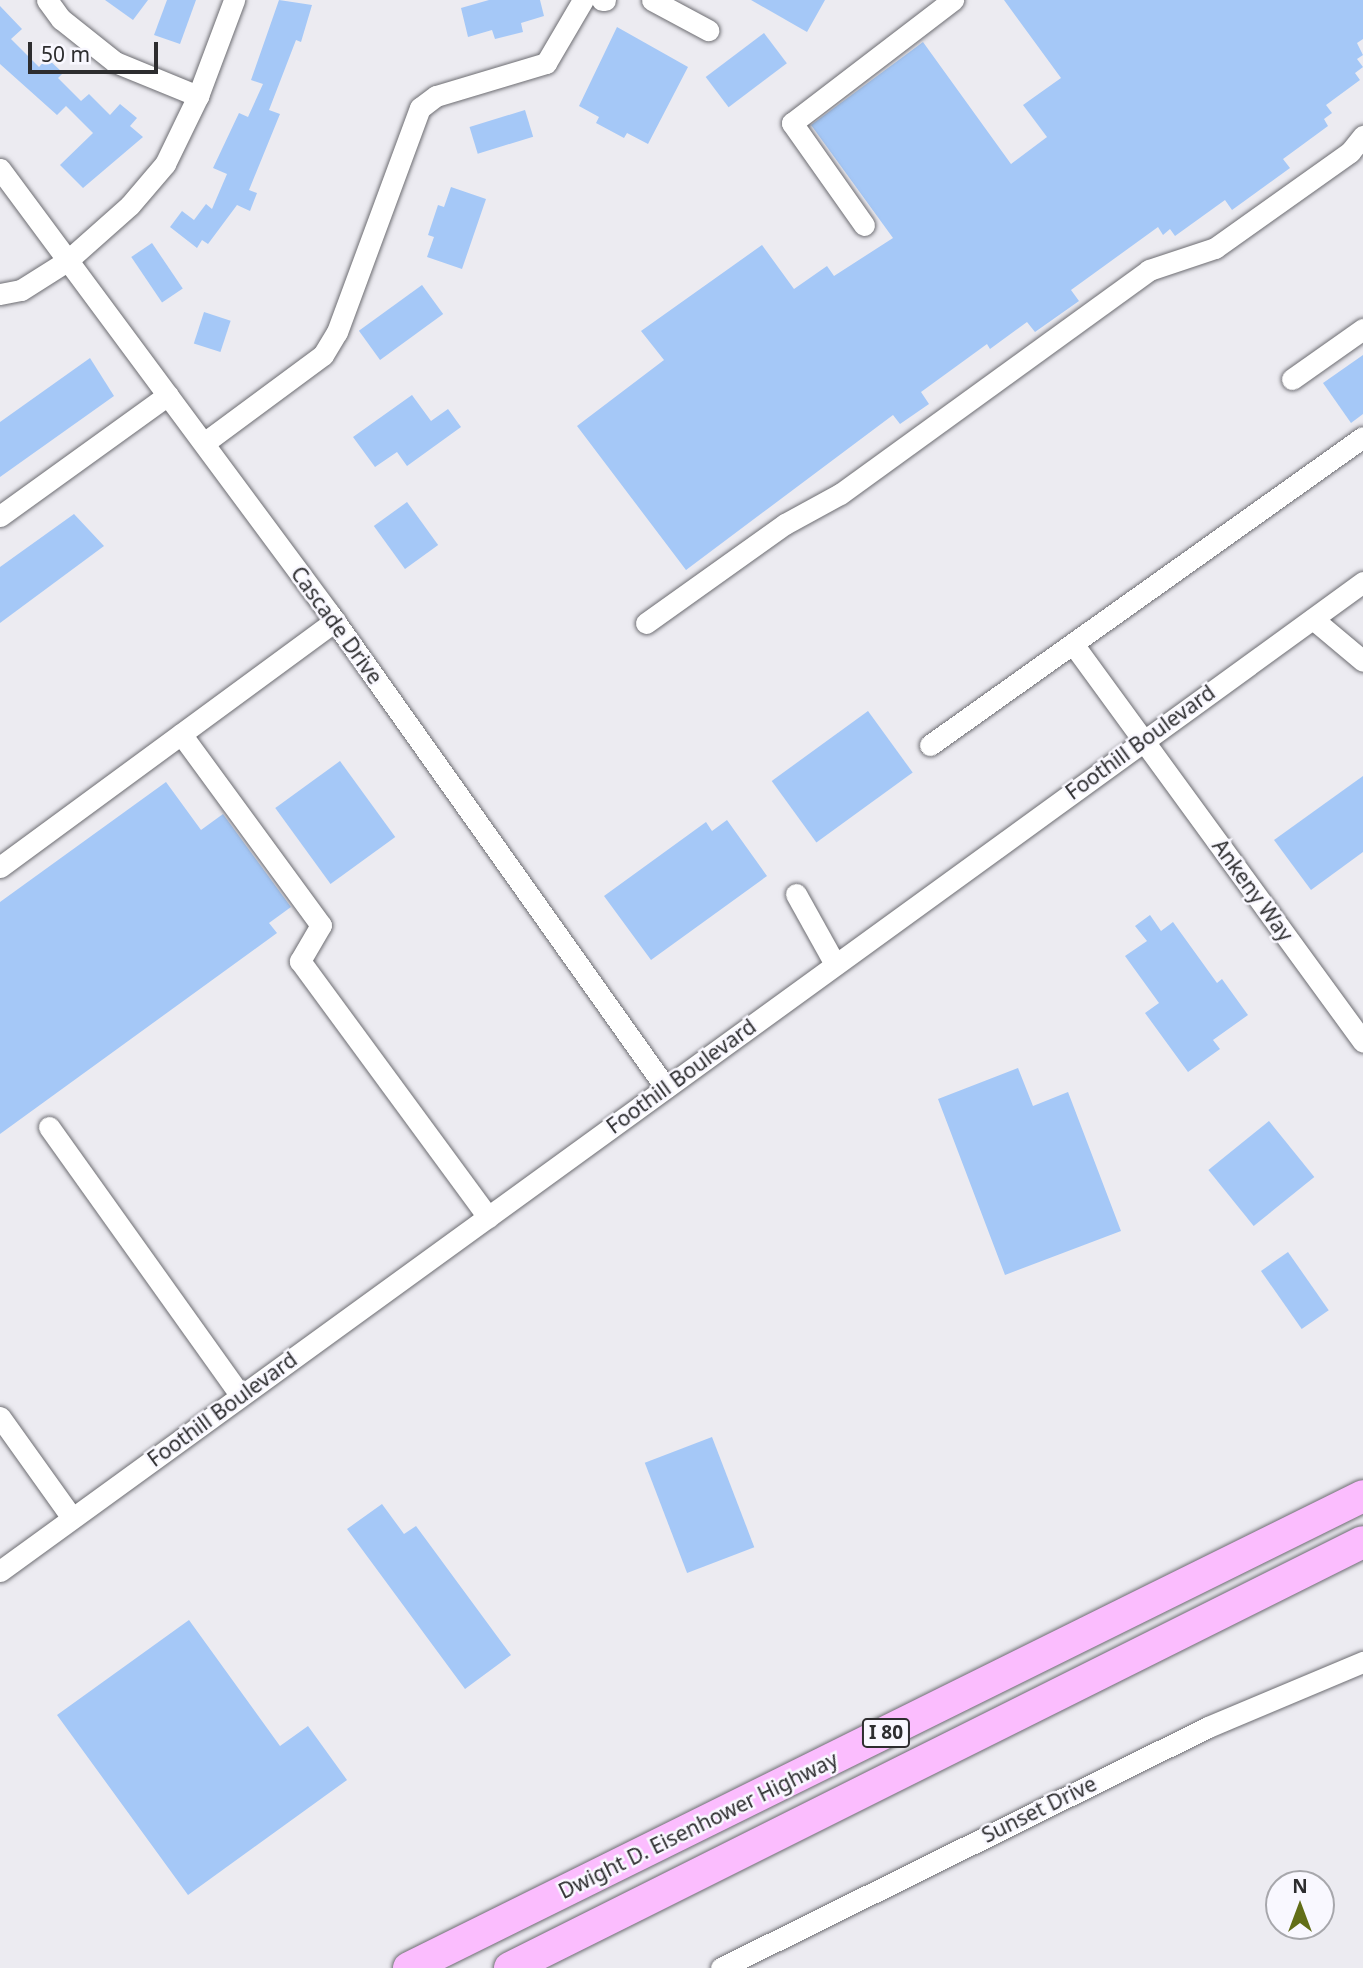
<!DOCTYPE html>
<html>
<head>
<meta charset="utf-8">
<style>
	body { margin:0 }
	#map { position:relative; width:1363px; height:1968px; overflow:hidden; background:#ecebf1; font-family:"Noto Sans",sans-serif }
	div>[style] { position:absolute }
	.building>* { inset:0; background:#a5c8f7; transform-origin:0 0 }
	.roads { filter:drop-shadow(0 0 2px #6d6d72) drop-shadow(0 0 2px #6d6d72) }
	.minor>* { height:21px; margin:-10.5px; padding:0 10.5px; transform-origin:10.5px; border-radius:10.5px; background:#fff }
	.highway>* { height:32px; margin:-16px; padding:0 16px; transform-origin:16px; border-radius:16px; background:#fbbdfe }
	span { translate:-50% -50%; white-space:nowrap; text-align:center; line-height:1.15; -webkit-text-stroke:5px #f9f8ff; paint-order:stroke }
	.shield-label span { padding:2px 5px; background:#f9f8ff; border:2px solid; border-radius:5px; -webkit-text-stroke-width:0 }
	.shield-label { font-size:19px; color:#2d2d2f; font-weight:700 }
	.street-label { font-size:21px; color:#2d2d2f }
	.north { position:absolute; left:1265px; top:1870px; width:70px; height:70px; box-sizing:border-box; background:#f9f8ff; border:2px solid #a7a7ac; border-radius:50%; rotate:0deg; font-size:19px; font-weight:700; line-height:28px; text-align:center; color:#2d2d2f }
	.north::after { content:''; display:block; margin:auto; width:24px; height:32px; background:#626e17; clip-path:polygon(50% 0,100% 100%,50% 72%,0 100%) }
	.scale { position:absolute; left:28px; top:42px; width:130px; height:32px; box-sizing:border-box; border:4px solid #2d2d2f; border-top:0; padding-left:9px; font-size:21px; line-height:24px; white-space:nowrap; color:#2d2d2f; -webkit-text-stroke:5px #f9f8ff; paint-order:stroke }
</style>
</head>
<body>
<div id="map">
	<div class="building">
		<i style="clip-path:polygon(105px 0,148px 0,133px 20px)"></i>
		<i style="clip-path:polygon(167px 0,196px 0,180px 44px,154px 35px)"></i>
		<i style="clip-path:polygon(279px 0,312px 5px,301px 42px,296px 40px,269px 110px,280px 114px,249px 190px,257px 193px,250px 211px,237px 205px,208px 244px,202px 240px,197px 248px,170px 227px,182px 211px,194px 220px,206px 204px,212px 209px,227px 174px,213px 168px,239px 113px,248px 117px,263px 84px,251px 80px)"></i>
		<i style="clip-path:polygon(489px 0,540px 0,544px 16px,521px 23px,523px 32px,495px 39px,492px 30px,468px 37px,461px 8px)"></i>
		<i style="clip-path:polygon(751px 0,825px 0,807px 32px)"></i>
		<i style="clip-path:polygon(1004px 0,1363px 0,1363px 39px,1357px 43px,1363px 55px,1357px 59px,1363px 67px,1355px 73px,1360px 80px,1326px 105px,1332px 113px,1324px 119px,1328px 126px,1283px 159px,1290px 168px,1232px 210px,1225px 200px,1175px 236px,1170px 229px,1163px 235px,1158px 227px,1071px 290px,1079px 301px,1035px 332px,1027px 322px,990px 349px,987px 344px,921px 392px,929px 404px,900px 424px,893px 415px,686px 570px,577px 426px,664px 360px,641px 331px,762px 245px,794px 289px,827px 266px,834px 276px,893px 238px,811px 125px,923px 42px,1011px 164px,1047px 137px,1023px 105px,1061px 78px)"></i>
		<i style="clip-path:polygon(0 6px,22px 29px,11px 39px,39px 67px,47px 58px,63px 73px,58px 78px,81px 101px,89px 94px,110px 115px,120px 104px,137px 118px,130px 126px,143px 137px,83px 188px,60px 165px,93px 133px,66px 106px,57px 115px,0 64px)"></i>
		<i style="clip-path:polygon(617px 27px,688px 67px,648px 144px,627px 133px,624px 138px,596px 123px,599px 117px,579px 106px)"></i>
		<i style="left:764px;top:33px;width:38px;height:73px;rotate:53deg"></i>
		<i style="left:525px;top:110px;width:28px;height:58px;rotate:73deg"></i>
		<i style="clip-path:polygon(451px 187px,486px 199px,462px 269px,427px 257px,434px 237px,428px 235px,438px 205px,444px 207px)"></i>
		<i style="left:152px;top:243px;width:55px;height:25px;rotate:56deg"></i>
		<i style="left:422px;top:285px;width:36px;height:78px;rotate:54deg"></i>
		<i style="left:204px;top:312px;width:28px;height:33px;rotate:18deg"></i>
		<i style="clip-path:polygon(1363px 355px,1363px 414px,1351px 423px,1323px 383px)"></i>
		<i style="clip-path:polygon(90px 358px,114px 396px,0 477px,0 422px)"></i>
		<i style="clip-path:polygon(412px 395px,431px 421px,448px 409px,461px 427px,407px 466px,397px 452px,375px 467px,353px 437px)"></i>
		<i style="left:407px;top:502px;width:53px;height:41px;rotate:54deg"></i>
		<i style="clip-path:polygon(74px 514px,104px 546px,0 623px,0 567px)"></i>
		<i style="left:868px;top:711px;width:76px;height:119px;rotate:54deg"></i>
		<i style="left:340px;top:761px;width:94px;height:80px;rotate:54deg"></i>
		<i style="clip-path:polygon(1363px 776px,1363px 852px,1311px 890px,1274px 840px)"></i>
		<i style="clip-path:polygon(166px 782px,201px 830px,223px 814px,291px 907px,269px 923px,277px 933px,0 1134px,0 902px)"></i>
		<i style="clip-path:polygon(727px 820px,767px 876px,651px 960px,604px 896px,706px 822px,712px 831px)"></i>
		<i style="clip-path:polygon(1150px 915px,1161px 931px,1173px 922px,1217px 983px,1222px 979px,1248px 1015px,1213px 1040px,1220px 1049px,1188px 1072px,1145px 1013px,1159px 1003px,1125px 956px,1147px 941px,1135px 926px)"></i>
		<i style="clip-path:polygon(1018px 1068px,1033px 1106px,1068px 1092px,1121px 1231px,1005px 1275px,938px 1099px)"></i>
		<i style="left:1269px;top:1121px;width:72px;height:78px;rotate:51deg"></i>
		<i style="left:1288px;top:1252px;width:71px;height:33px;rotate:55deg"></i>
		<i style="left:712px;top:1437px;width:118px;height:72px;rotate:69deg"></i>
		<i style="clip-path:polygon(382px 1504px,404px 1534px,416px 1526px,511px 1655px,465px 1689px,347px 1529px)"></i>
		<i style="clip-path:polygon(189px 1620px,280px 1746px,308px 1726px,347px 1780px,188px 1895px,57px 1715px)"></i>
	</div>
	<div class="roads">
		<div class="minor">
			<i style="left:47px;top:0;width:24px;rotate:54deg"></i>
			<i style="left:61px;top:19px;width:69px;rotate:38.5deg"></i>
			<i style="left:115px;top:62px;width:90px;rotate:22.3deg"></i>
			<i style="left:602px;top:0;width:3px"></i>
			<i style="left:652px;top:0;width:64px;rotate:28.2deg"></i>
			<i style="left:0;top:169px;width:553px;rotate:53.46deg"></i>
			<i style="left:329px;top:613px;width:582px;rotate:54.65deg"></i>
			<i style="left:864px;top:225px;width:125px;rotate:-125.2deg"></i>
			<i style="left:792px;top:123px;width:203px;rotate:-37.4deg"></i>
			<i style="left:0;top:294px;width:21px;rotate:-11deg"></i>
			<i style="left:21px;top:290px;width:54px;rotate:-32.2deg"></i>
			<i style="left:67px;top:261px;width:84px;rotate:-41.6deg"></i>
			<i style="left:130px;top:205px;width:54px;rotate:-49.5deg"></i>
			<i style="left:165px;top:164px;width:76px;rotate:-64.1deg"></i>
			<i style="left:198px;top:96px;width:103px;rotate:-69.4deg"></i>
			<i style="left:1292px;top:379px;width:87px;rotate:-35.2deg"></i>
			<i style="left:204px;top:443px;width:148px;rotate:-36.5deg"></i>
			<i style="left:323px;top:355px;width:27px;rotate:-59deg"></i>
			<i style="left:337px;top:332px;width:239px;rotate:-69.7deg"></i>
			<i style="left:420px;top:108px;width:20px;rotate:-37deg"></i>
			<i style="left:436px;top:96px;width:115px;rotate:-16.7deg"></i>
			<i style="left:546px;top:63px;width:73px;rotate:-59.6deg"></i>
			<i style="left:0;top:516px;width:207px;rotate:-35.8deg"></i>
			<i style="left:1313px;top:619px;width:65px;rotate:40deg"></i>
			<i style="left:646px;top:623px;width:171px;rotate:-35.5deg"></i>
			<i style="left:785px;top:524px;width:63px;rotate:-28.6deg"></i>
			<i style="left:840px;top:494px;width:382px;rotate:-35.9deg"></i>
			<i style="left:1149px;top:270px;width:70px;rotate:-18.4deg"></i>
			<i style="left:1215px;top:248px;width:166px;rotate:-35.4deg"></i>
			<i style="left:1350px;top:152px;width:21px;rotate:-51deg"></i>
			<i style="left:1073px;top:644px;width:492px;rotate:53.9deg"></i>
			<i style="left:181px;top:734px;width:237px;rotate:53.8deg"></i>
			<i style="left:321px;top:925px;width:42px;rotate:120.3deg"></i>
			<i style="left:300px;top:961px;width:318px;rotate:53.7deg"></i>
			<i style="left:930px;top:745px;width:531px;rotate:-35.42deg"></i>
			<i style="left:0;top:867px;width:416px;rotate:-36.3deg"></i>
			<i style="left:796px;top:894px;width:80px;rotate:60.9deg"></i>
			<i style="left:49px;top:1127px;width:330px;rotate:54.5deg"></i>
			<i style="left:0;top:1417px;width:124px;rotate:54.5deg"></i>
			<i style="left:0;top:1571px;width:1684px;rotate:-35.96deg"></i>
			<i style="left:721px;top:1968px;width:543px;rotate:-26.33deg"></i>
			<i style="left:1208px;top:1727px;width:168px;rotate:-22.8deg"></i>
		</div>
		<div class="highway">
			<i style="left:409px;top:1968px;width:1064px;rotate:-26.32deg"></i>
			<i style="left:510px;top:1968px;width:953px;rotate:-26.54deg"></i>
		</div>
	</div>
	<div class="shield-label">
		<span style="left:886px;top:1733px">I 80</span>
	</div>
	<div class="street-label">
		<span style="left:337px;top:625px;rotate:54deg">Cascade Drive</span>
		<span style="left:1140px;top:742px;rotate:-36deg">Foothill Boulevard</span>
		<span style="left:1253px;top:890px;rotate:54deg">Ankeny Way</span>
		<span style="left:681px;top:1076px;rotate:-36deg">Foothill Boulevard</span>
		<span style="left:222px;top:1409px;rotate:-36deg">Foothill Boulevard</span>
		<span style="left:1039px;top:1809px;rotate:-26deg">Sunset Drive</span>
		<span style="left:698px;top:1825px;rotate:-26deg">Dwight D. Eisenhower Highway</span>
	</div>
	<div class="north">N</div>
	<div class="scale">50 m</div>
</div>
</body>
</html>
